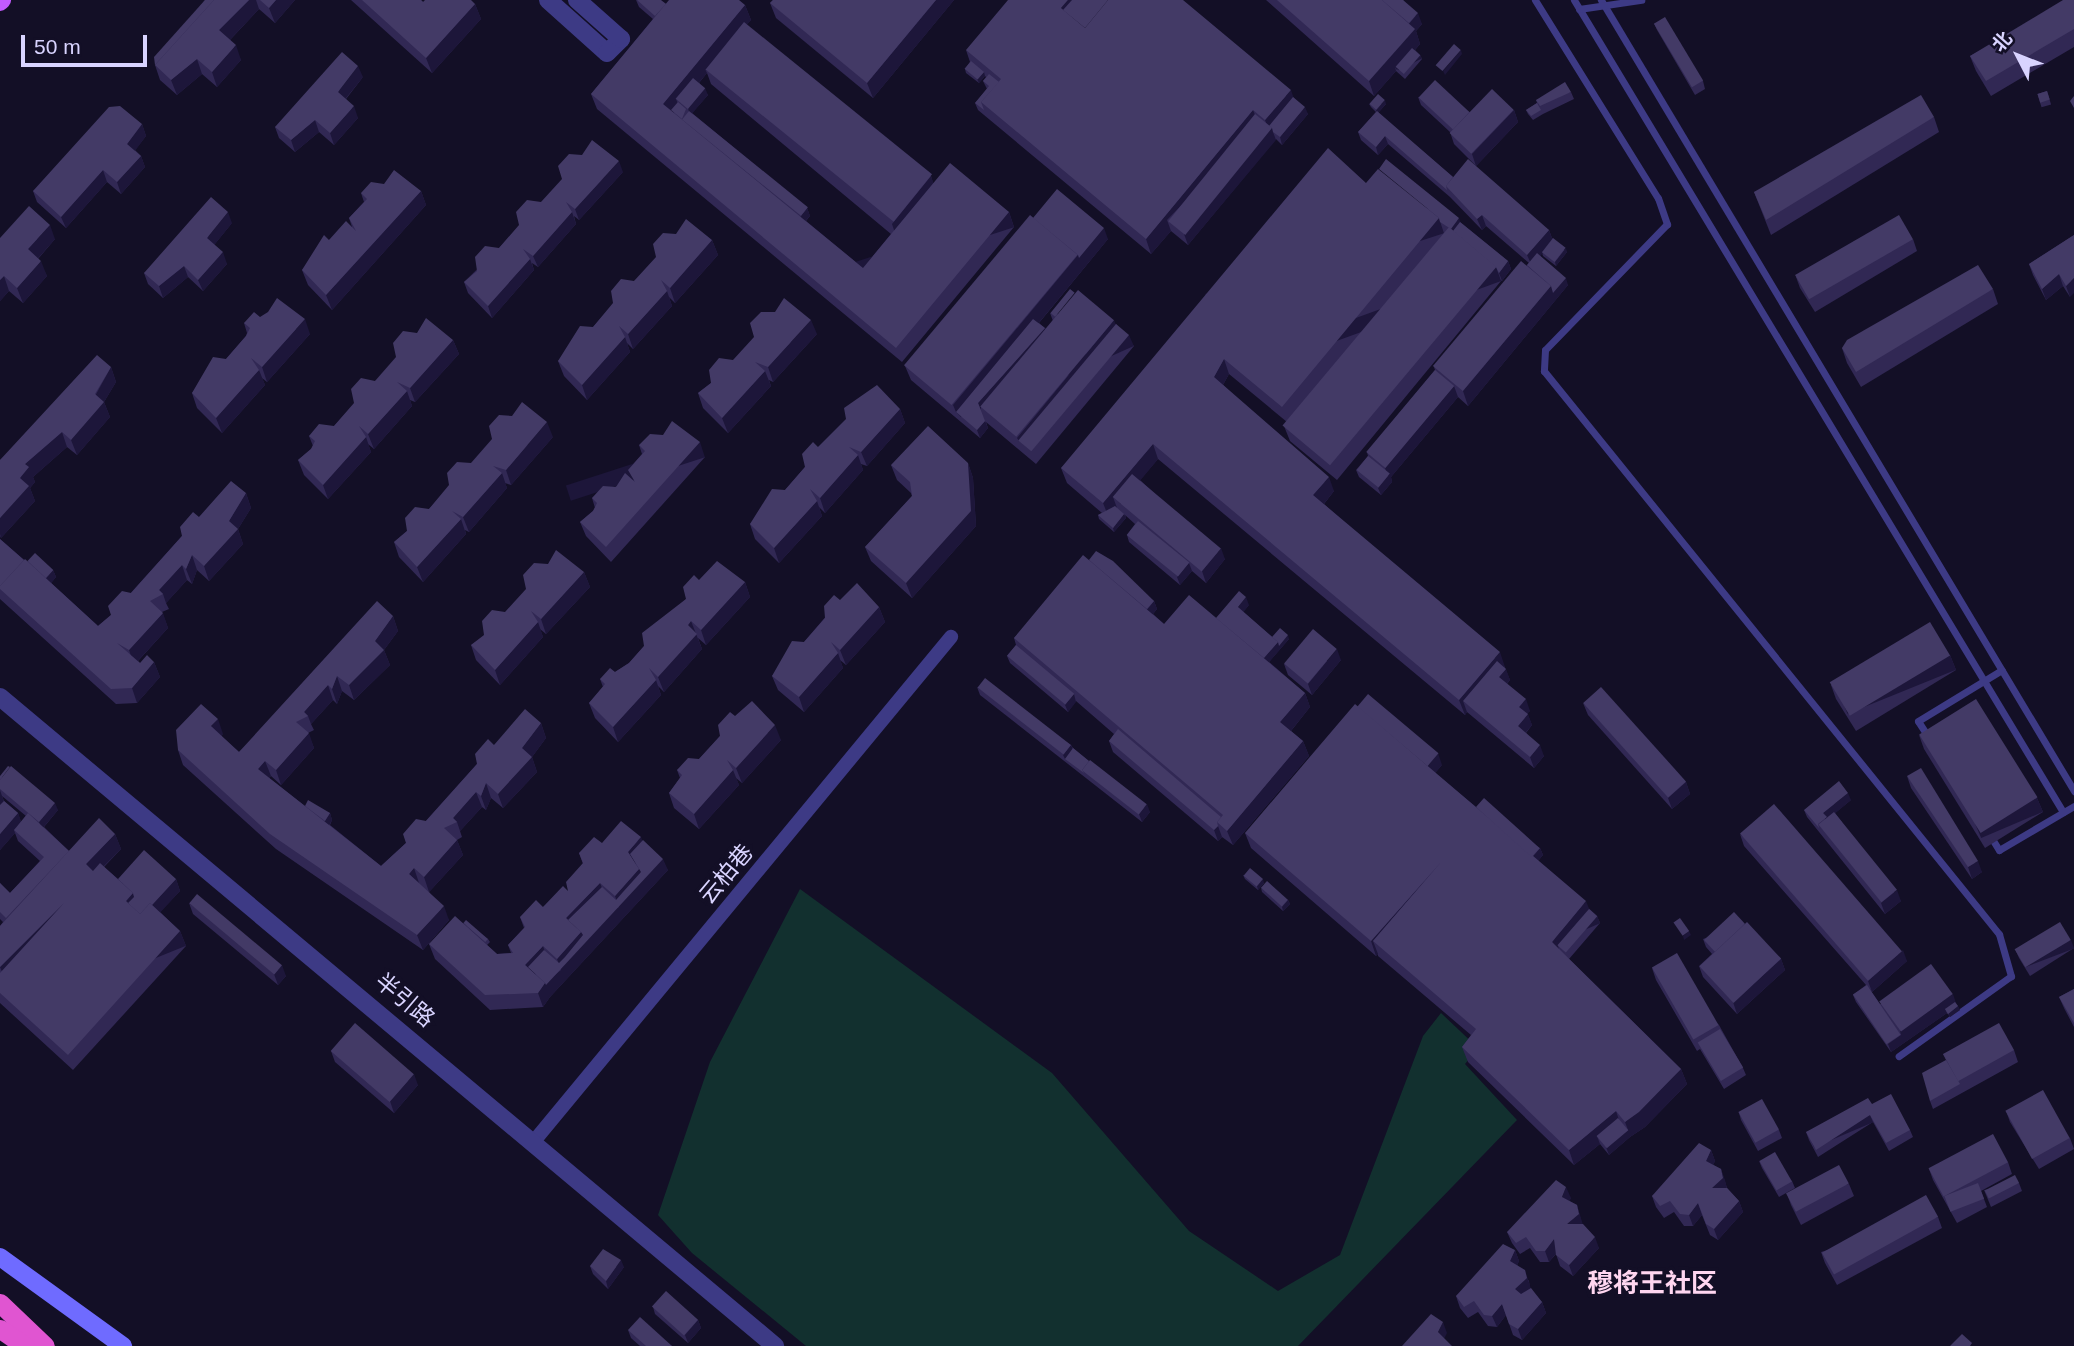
<!DOCTYPE html>
<html>
<head>
<meta charset="utf-8">
<style>
	body { margin:0 }
	#map { position:relative; width:2074px; height:1346px; overflow:hidden; background:#130f26; font-family:Helvetica,"Noto Sans SC",sans-serif }
	div>[style] { position:absolute }
	.green>* { inset:0; background:#12302f }
	.service>* { height:7px; margin:-3.5px; padding:0 3.5px; transform-origin:3.5px; border-radius:3.5px; background:#3d3a85 }
	.minor>* { height:14px; margin:-7px; padding:0 7px; transform-origin:7px; border-radius:7px; background:#3d3a85 }
	.tertiary>* { height:18px; margin:-9px; padding:0 9px; transform-origin:9px; border-radius:9px; background:#3d3a85 }
	.secondary>* { height:18px; margin:-9px; padding:0 9px; transform-origin:9px; border-radius:9px; background:#6f6bff }
	.primary>* { height:18px; margin:-9px; padding:0 9px; transform-origin:9px; border-radius:9px; background:#c25bff }
	.trunk>* { height:19px; margin:-9.5px; padding:0 9.5px; transform-origin:9.5px; border-radius:9.5px; background:#e055d1 }
	.wall>* { inset:0; background:#312854; transform-origin:0 0 }
	.shaded-wall>* { inset:0; background:#1d163a; transform-origin:0 0 }
	.building>* { inset:0; background:#433a66; transform-origin:0 0 }
	span { translate:-50% -50%; white-space:nowrap; text-align:center; line-height:1.15; -webkit-text-stroke:7px #130f26; paint-order:stroke }
	.street-label { font-size:23px; color:#d9d4ff }
	.quarter-label { font-size:26px; color:#ffd6f0; font-weight:700 }
	.north { position:absolute; left:1983px; top:21px; width:70px; height:70px; -webkit-text-stroke:5px #130f26; paint-order:stroke; rotate:312deg; font-size:19px; font-weight:700; line-height:28px; text-align:center; color:#d9d4ff }
	.north::after { content:''; display:block; margin:auto; width:24px; height:32px; background:#d9d4ff; clip-path:polygon(50% 0,100% 100%,50% 72%,0 100%) }
	.scale { position:absolute; left:21px; top:35px; width:126px; height:32px; box-sizing:border-box; border:4px solid #d9d4ff; border-top:0; padding-left:9px; font-size:21px; line-height:24px; white-space:nowrap; color:#d9d4ff; -webkit-text-stroke:5px #130f26; paint-order:stroke }
</style>
</head>
<body>
<div id="map">
	<div class="green">
		<i style="clip-path:polygon(800px 889px,1052px 1073px,1189px 1231px,1278px 1291px,1340px 1255px,1423px 1036px,1441px 1013px,1478px 1048px,1465px 1064px,1517px 1120px,1298px 1346px,806px 1346px,692px 1253px,658px 1215px,710px 1062px)"></i>
	</div>
	<div class="service">
		<i style="left:1535px;top:0;width:233px;rotate:58.2deg"></i>
		<i style="left:1658px;top:198px;width:28px;rotate:71deg"></i>
		<i style="left:1667px;top:224px;width:175px;rotate:134.1deg"></i>
		<i style="left:1545px;top:350px;width:21px;rotate:93deg"></i>
		<i style="left:1544px;top:371px;width:724px;rotate:51.06deg"></i>
		<i style="left:1999px;top:934px;width:44px;rotate:74.1deg"></i>
		<i style="left:2011px;top:976px;width:138px;rotate:144.5deg"></i>
		<i style="left:1574px;top:0;width:948px;rotate:58.94deg"></i>
		<i style="left:1601px;top:0;width:922px;rotate:59.12deg"></i>
		<i style="left:1579px;top:9px;width:63px;rotate:-8.3deg"></i>
		<i style="left:1929px;top:738px;width:20px;rotate:-123deg"></i>
		<i style="left:1918px;top:721px;width:98px;rotate:-31.3deg"></i>
		<i style="left:1989px;top:834px;width:19px;rotate:58deg"></i>
		<i style="left:1999px;top:850px;width:87px;rotate:-30.4deg"></i>
	</div>
	<div class="minor">
		<i style="left:535px;top:1140px;width:653px;rotate:-50.41deg"></i>
	</div>
	<div class="tertiary">
		<i style="left:548px;top:0;width:79px;rotate:41.9deg"></i>
		<i style="left:607px;top:53px;width:20px;rotate:-45deg"></i>
		<i style="left:621px;top:39px;width:59px;rotate:-138.4deg"></i>
		<i style="left:0;top:697px;width:1011px;rotate:39.94deg"></i>
	</div>
	<div class="secondary">
		<i style="left:0;top:1257px;width:152px;rotate:35.9deg"></i>
	</div>
	<div class="primary">
		<i style="left:0;top:2px;width:3px;rotate:-45deg"></i>
	</div>
	<div class="trunk">
		<i style="left:0;top:1303px;width:62px;rotate:43.7deg"></i>
		<i style="left:0;top:1329px;width:30px;rotate:34deg"></i>
	</div>
	<div class="wall">
		<i style="clip-path:polygon(205px 0,295px 0,275px 23px,259px 9px,230px 40px,241px 60px,217px 87px,202px 74px,177px 95px,160px 80px,155px 65px)"></i>
		<i style="clip-path:polygon(351px 0,421px 0,423px 2px,475px 4px,481px 19px,432px 73px)"></i>
		<i style="clip-path:polygon(evenodd,636px 0,663px 2px,666px 4px,745px 5px,751px 20px,746px 25px,931px 176px,933px 183px,1009px 212px,1014px 227px,902px 362px,597px 109px,591px 94px,653px 19px,639px 7px,636px 0,707px 73px,711px 84px,891px 234px,863px 268px,806px 221px,810px 216px,807px 208px,692px 113px,708px 95px,699px 83px,707px 73px)"></i>
		<i style="clip-path:polygon(773px 0,954px 0,873px 98px,776px 18px,770px 3px)"></i>
		<i style="clip-path:polygon(1266px 0,1403px 0,1422px 24px,1416px 31px,1420px 44px,1415px 50px,1420px 55px,1422px 59px,1405px 79px,1396px 71px,1374px 96px)"></i>
		<i style="clip-path:polygon(2074px 0,2074px 47px,1991px 96px,1976px 71px,1970px 56px)"></i>
		<i style="clip-path:polygon(1654px 23px,1703px 81px,1705px 89px,1695px 95px,1657px 30px)"></i>
		<i style="clip-path:polygon(966px 50px,1293px 97px,1308px 114px,1282px 145px,1276px 139px,1188px 245px,1171px 231px,1151px 254px,978px 110px,975px 103px,987px 89px,983px 81px,986px 77px,985px 76px,979px 83px,966px 73px,965px 69px,970px 62px)"></i>
		<i style="clip-path:polygon(363px 77px,346px 99px,358px 118px,334px 145px,319px 132px,295px 152px,279px 138px,275px 127px)"></i>
		<i style="left:2047px;top:91px;width:14px;height:10px;rotate:73deg"></i>
		<i style="clip-path:polygon(1571px 92px,1574px 99px,1543px 114px,1533px 120px,1528px 114px,1526px 110px,1537px 103px,1536px 100px)"></i>
		<i style="clip-path:polygon(1418px 97px,1469px 112px,1514px 110px,1518px 122px,1476px 166px,1454px 144px,1450px 132px,1421px 105px)"></i>
		<i style="clip-path:polygon(1369px 104px,1386px 104px,1378px 113px,1453px 177px,1549px 230px,1552px 238px,1567px 252px,1556px 266px,1543px 256px,1542px 253px,1540px 256px,1568px 285px,1468px 406px,1458px 397px,1391px 477px,1392px 482px,1381px 495px,1359px 477px,1356px 470px,1368px 456px,1367px 452px,1435px 370px,1434px 367px,1529px 263px,1486px 226px,1482px 230px,1450px 197px,1388px 144px,1378px 155px,1361px 140px,1358px 132px,1376px 112px,1371px 107px)"></i>
		<i style="clip-path:polygon(1934px 117px,1939px 132px,1771px 235px,1754px 192px)"></i>
		<i style="clip-path:polygon(142px 124px,146px 136px,135px 150px,141px 156px,145px 167px,121px 194px,107px 182px,66px 228px,37px 202px,33px 191px)"></i>
		<i style="clip-path:polygon(623px 172px,579px 220px,574px 216px,576px 224px,538px 267px,532px 263px,534px 270px,492px 318px,468px 293px,464px 282px,499px 248px,541px 202px)"></i>
		<i style="clip-path:polygon(1366px 183px,1460px 222px,1508px 261px,1511px 269px,1502px 281px,1500px 280px,1501px 281px,1337px 480px,1290px 441px,1284px 426px,1287px 422px,1229px 374px,1223px 385px,1334px 491px,1324px 504px,1505px 667px,1505px 668px,1510px 680px,1507px 684px,1530px 711px,1527px 713px,1532px 725px,1526px 733px,1544px 756px,1534px 768px,1467px 712px,1465px 715px,1158px 459px,1140px 480px,1225px 559px,1206px 583px,1192px 571px,1180px 585px,1129px 542px,1127px 535px,1135px 524px,1125px 515px,1126px 518px,1114px 532px,1099px 519px,1098px 515px,1102px 513px,1067px 483px,1061px 468px)"></i>
		<i style="clip-path:polygon(421px 191px,426px 205px,332px 310px,308px 285px,302px 270px,329px 240px,352px 227px,349px 218px,364px 202px,361px 193px)"></i>
		<i style="clip-path:polygon(1033px 218px,1108px 239px,1039px 323px,1046px 329px,1053px 321px,1050px 313px,1116px 324px,1134px 346px,1036px 464px,986px 422px,982px 410px,988px 428px,980px 438px,911px 380px,905px 366px)"></i>
		<i style="clip-path:polygon(232px 223px,214px 245px,227px 264px,203px 291px,188px 277px,163px 298px,148px 284px,144px 273px)"></i>
		<i style="clip-path:polygon(2074px 235px,2070px 297px,2063px 286px,2046px 300px,2033px 275px,2029px 264px)"></i>
		<i style="clip-path:polygon(0 238px,55px 239px,38px 259px,47px 276px,23px 303px,9px 291px,0 301px)"></i>
		<i style="clip-path:polygon(1913px 239px,1917px 251px,1815px 312px,1800px 288px,1796px 277px)"></i>
		<i style="clip-path:polygon(712px 240px,718px 255px,675px 303px,669px 297px,672px 306px,633px 349px,627px 343px,630px 352px,587px 400px,564px 376px,558px 361px,593px 327px,634px 281px)"></i>
		<i style="clip-path:polygon(1993px 289px,1998px 304px,1861px 387px,1847px 363px,1842px 348px)"></i>
		<i style="clip-path:polygon(260px 317px,310px 334px,267px 382px,262px 378px,265px 385px,222px 433px,197px 408px,192px 393px,226px 359px,246px 336px,247px 333px,244px 323px)"></i>
		<i style="clip-path:polygon(817px 334px,773px 382px,769px 380px,771px 386px,728px 433px,703px 408px,698px 393px,711px 383px,733px 360px)"></i>
		<i style="clip-path:polygon(453px 340px,459px 354px,415px 402px,410px 400px,412px 406px,374px 449px,368px 444px,371px 452px,328px 499px,304px 475px,298px 460px,311px 449px,313px 446px,309px 436px,334px 426px,375px 381px)"></i>
		<i style="clip-path:polygon(111px 367px,116px 382px,104px 402px,110px 417px,77px 455px,67px 447px,33px 477px,35px 482px,30px 488px,35px 501px,1px 538px,0 536px,0 460px)"></i>
		<i style="clip-path:polygon(900px 409px,905px 423px,867px 466px,861px 464px,863px 470px,825px 513px,819px 507px,822px 516px,779px 563px,755px 539px,750px 524px,785px 490px,805px 467px,818px 447px)"></i>
		<i style="clip-path:polygon(553px 437px,511px 485px,505px 483px,507px 488px,469px 532px,465px 530px,466px 534px,423px 582px,399px 557px,394px 542px,407px 531px,429px 509px,471px 463px)"></i>
		<i style="clip-path:polygon(639px 445px,705px 457px,611px 562px,586px 536px,580px 522px,593px 511px,595px 508px,592px 498px,631px 479px,628px 470px,642px 454px)"></i>
		<i style="clip-path:polygon(968px 463px,973px 478px,976px 526px,912px 598px,871px 561px,865px 547px,912px 496px,911px 493px,897px 480px,891px 465px)"></i>
		<i style="clip-path:polygon(246px 493px,251px 508px,238px 529px,243px 544px,209px 581px,197px 570px,192px 584px,187px 580px,166px 603px,169px 609px,162px 612px,168px 628px,138px 661px,140px 663px,154px 662px,160px 677px,137px 703px,116px 704px,0 599px,0 539px,24px 560px,53px 570px,56px 577px,51px 583px,98px 626px,111px 615px,199px 517px)"></i>
		<i style="clip-path:polygon(1089px 560px,1154px 601px,1157px 609px,1153px 614px,1164px 624px,1216px 618px,1249px 605px,1243px 612px,1272px 637px,1289px 639px,1269px 662px,1305px 693px,1310px 707px,1291px 731px,1303px 741px,1309px 756px,1233px 845px,1222px 837px,1218px 841px,1113px 752px,1109px 741px,1114px 734px,1076px 701px,1068px 712px,1010px 663px,1007px 656px,1016px 645px,1014px 638px)"></i>
		<i style="clip-path:polygon(584px 572px,590px 587px,546px 634px,540px 629px,543px 637px,500px 685px,476px 660px,471px 645px)"></i>
		<i style="clip-path:polygon(699px 580px,745px 582px,750px 597px,706px 645px,698px 638px,702px 649px,664px 692px,658px 686px,661px 695px,618px 742px,595px 718px,589px 703px,603px 687px,600px 679px,615px 672px,629px 663px,686px 599px)"></i>
		<i style="clip-path:polygon(840px 600px,879px 607px,885px 622px,846px 665px,840px 660px,843px 668px,804px 712px,778px 690px,772px 676px,804px 642px)"></i>
		<i style="clip-path:polygon(393px 616px,398px 631px,384px 650px,390px 665px,354px 700px,342px 691px,337px 704px,333px 700px,311px 724px,314px 730px,308px 733px,314px 748px,281px 785px,271px 776px,269px 778px,305px 806px,330px 813px,332px 820px,330px 825px,381px 866px,406px 843px,494px 745px,541px 723px,546px 738px,532px 757px,537px 772px,503px 808px,491px 798px,486px 810px,482px 807px,460px 831px,462px 837px,457px 840px,463px 855px,429px 892px,449px 920px,423px 950px,276px 849px,183px 765px,178px 750px,223px 734px,221px 736px,239px 752px)"></i>
		<i style="clip-path:polygon(1950px 655px,1956px 670px,1856px 731px,1836px 699px,1831px 685px)"></i>
		<i style="clip-path:polygon(1341px 660px,1312px 695px,1288px 675px,1284px 664px)"></i>
		<i style="clip-path:polygon(977px 687px,1071px 745px,1073px 748px,1150px 812px,1142px 822px,980px 695px)"></i>
		<i style="clip-path:polygon(1583px 703px,1686px 782px,1690px 794px,1672px 809px,1588px 715px)"></i>
		<i style="clip-path:polygon(735px 716px,781px 740px,742px 783px,736px 778px,739px 785px,699px 829px,674px 808px,669px 793px,680px 778px,677px 770px,699px 759px,720px 736px)"></i>
		<i style="clip-path:polygon(1919px 735px,2037px 798px,2043px 812px,1985px 848px,1924px 749px)"></i>
		<i style="clip-path:polygon(1442px 765px,1435px 773px,1476px 807px,1540px 848px,1543px 855px,1538px 861px,1597px 916px,1600px 923px,1569px 959px,1681px 1069px,1687px 1084px,1645px 1127px,1630px 1137px,1609px 1155px,1600px 1144px,1574px 1165px,1468px 1062px,1462px 1047px,1471px 1035px,1378px 956px,1378px 954px,1376px 956px,1251px 848px,1245px 833px)"></i>
		<i style="clip-path:polygon(evenodd,0 776px,58px 810px,44px 827px,69px 851px,115px 834px,121px 849px,104px 867px,118px 879px,176px 879px,180px 891px,160px 912px,180px 931px,186px 946px,73px 1070px,0 1003px,0 926px,3px 922px,0 919px,0 883px,10px 893px,40px 861px,18px 841px,15px 833px,0 850px,0 776px,2px 796px,26px 816px,21px 822px,18px 813px,4px 801px,2px 796px)"></i>
		<i style="clip-path:polygon(1907px 776px,1982px 872px,1972px 879px,1911px 788px)"></i>
		<i style="clip-path:polygon(1851px 800px,1835px 813px,1901px 901px,1885px 914px,1807px 817px,1804px 810px)"></i>
		<i style="clip-path:polygon(1740px 834px,1907px 961px,1872px 992px,1868px 987px,1880px 1004px,1955px 1002px,1960px 1010px,1950px 1017px,1947px 1013px,1891px 1052px,1856px 1002px,1853px 995px,1866px 985px,1744px 846px)"></i>
		<i style="clip-path:polygon(642px 841px,668px 870px,550px 997px,543px 1007px,490px 1010px,435px 959px,429px 944px,463px 923px,488px 939px,490px 942px,487px 945px,497px 954px,511px 953px,508px 945px,524px 928px,520px 917px,543px 907px,568px 891px,583px 864px,579px 853px,602px 843px)"></i>
		<i style="clip-path:polygon(1243px 875px,1264px 883px,1258px 890px,1245px 879px)"></i>
		<i style="clip-path:polygon(1261px 888px,1288px 900px,1290px 904px,1283px 911px,1262px 892px)"></i>
		<i style="clip-path:polygon(189px 903px,286px 976px,278px 985px,193px 914px)"></i>
		<i style="clip-path:polygon(1745px 924px,1781px 959px,1785px 970px,1737px 1014px,1703px 977px,1699px 966px,1712px 954px,1706px 947px,1703px 939px)"></i>
		<i style="clip-path:polygon(2074px 948px,2030px 976px,2019px 958px,2016px 951px)"></i>
		<i style="clip-path:polygon(1652px 968px,1719px 1025px,1743px 1068px,1746px 1075px,1724px 1089px,1700px 1049px,1697px 1051px,1656px 980px)"></i>
		<i style="clip-path:polygon(2074px 989px,2074px 1027px,2064px 1008px,2059px 997px)"></i>
		<i style="clip-path:polygon(2014px 1050px,2018px 1062px,1933px 1109px,1930px 1101px,1946px 1060px,1943px 1054px)"></i>
		<i style="clip-path:polygon(331px 1051px,418px 1085px,394px 1113px,335px 1062px)"></i>
		<i style="clip-path:polygon(1872px 1104px,1910px 1130px,1913px 1137px,1889px 1151px,1873px 1122px,1818px 1157px,1809px 1140px,1806px 1132px)"></i>
		<i style="clip-path:polygon(2006px 1111px,2070px 1138px,2074px 1149px,2039px 1169px,2010px 1122px)"></i>
		<i style="clip-path:polygon(1739px 1113px,1779px 1130px,1782px 1138px,1758px 1151px,1741px 1120px)"></i>
		<i style="clip-path:polygon(1711px 1150px,1715px 1161px,1713px 1165px,1721px 1169px,1727px 1188px,1739px 1201px,1743px 1212px,1718px 1240px,1710px 1235px,1702px 1215px,1693px 1226px,1684px 1226px,1674px 1212px,1664px 1218px,1656px 1207px,1652px 1196px)"></i>
		<i style="clip-path:polygon(1759px 1161px,1792px 1181px,1795px 1188px,1779px 1197px,1762px 1168px)"></i>
		<i style="clip-path:polygon(2008px 1162px,2012px 1174px,1981px 1191px,1987px 1207px,1957px 1223px,1933px 1180px,1929px 1169px)"></i>
		<i style="clip-path:polygon(2019px 1183px,2022px 1191px,1991px 1207px,1984px 1190px)"></i>
		<i style="clip-path:polygon(1849px 1184px,1854px 1196px,1801px 1225px,1791px 1205px,1787px 1194px)"></i>
		<i style="clip-path:polygon(1571px 1198px,1569px 1201px,1577px 1205px,1582px 1224px,1599px 1248px,1573px 1276px,1560px 1266px,1556px 1254px,1549px 1262px,1540px 1262px,1530px 1248px,1520px 1254px,1512px 1243px,1507px 1232px)"></i>
		<i style="clip-path:polygon(1938px 1217px,1942px 1228px,1837px 1285px,1825px 1263px,1821px 1252px)"></i>
		<i style="clip-path:polygon(1515px 1250px,1519px 1261px,1517px 1265px,1529px 1281px,1530px 1289px,1542px 1302px,1546px 1313px,1522px 1340px,1513px 1335px,1506px 1315px,1497px 1327px,1488px 1326px,1478px 1312px,1468px 1318px,1460px 1308px,1456px 1296px)"></i>
		<i style="clip-path:polygon(590px 1266px,624px 1267px,608px 1289px,593px 1274px)"></i>
		<i style="clip-path:polygon(653px 1307px,698px 1320px,701px 1328px,688px 1343px,655px 1314px)"></i>
		<i style="clip-path:polygon(628px 1330px,672px 1346px,640px 1346px,631px 1338px)"></i>
	</div>
	<div class="shaded-wall">
		<i style="clip-path:polygon(249px 0,256px 0,259px 9px,225px 45px,219px 30px)"></i>
		<i style="clip-path:polygon(276px 0,295px 0,275px 23px,269px 8px)"></i>
		<i style="clip-path:polygon(936px 0,954px 0,873px 98px,867px 83px)"></i>
		<i style="clip-path:polygon(1068px 0,1085px 0,1070px 18px,1061px 8px)"></i>
		<i style="clip-path:polygon(475px 4px,481px 19px,432px 73px,426px 58px)"></i>
		<i style="clip-path:polygon(745px 5px,751px 20px,708px 71px,705px 69px,707px 73px,682px 103px,676px 99px,679px 106px,670px 117px,663px 104px)"></i>
		<i style="clip-path:polygon(1418px 13px,1422px 24px,1416px 31px,1420px 44px,1397px 70px,1395px 67px,1396px 71px,1374px 96px,1369px 81px,1408px 25px)"></i>
		<i style="clip-path:polygon(236px 45px,241px 60px,217px 87px,212px 72px)"></i>
		<i style="clip-path:polygon(1461px 50px,1462px 54px,1445px 75px,1443px 71px)"></i>
		<i style="left:1420px;top:55px;width:4px;height:26px;rotate:63deg"></i>
		<i style="clip-path:polygon(197px 59px,202px 74px,177px 95px,171px 80px)"></i>
		<i style="clip-path:polygon(358px 66px,363px 77px,342px 103px,338px 92px)"></i>
		<i style="clip-path:polygon(984px 72px,985px 76px,979px 83px,977px 79px)"></i>
		<i style="clip-path:polygon(705px 88px,708px 95px,690px 116px,688px 108px)"></i>
		<i style="clip-path:polygon(1291px 90px,1296px 105px,1273px 132px,1276px 140px,1188px 245px,1184px 234px,1269px 131px,1265px 120px)"></i>
		<i style="clip-path:polygon(1385px 100px,1386px 104px,1377px 114px,1376px 110px)"></i>
		<i style="clip-path:polygon(354px 106px,358px 118px,334px 145px,330px 133px)"></i>
		<i style="clip-path:polygon(1305px 107px,1308px 114px,1282px 145px,1280px 137px)"></i>
		<i style="clip-path:polygon(1253px 110px,1259px 125px,1167px 220px,1171px 231px,1151px 254px,1146px 239px)"></i>
		<i style="clip-path:polygon(1514px 110px,1518px 122px,1476px 166px,1472px 154px)"></i>
		<i style="clip-path:polygon(315px 120px,319px 132px,295px 152px,291px 140px)"></i>
		<i style="clip-path:polygon(142px 124px,146px 136px,132px 155px,127px 144px)"></i>
		<i style="clip-path:polygon(1385px 136px,1388px 144px,1378px 155px,1376px 147px)"></i>
		<i style="clip-path:polygon(141px 156px,145px 167px,121px 194px,117px 182px)"></i>
		<i style="clip-path:polygon(619px 161px,623px 172px,579px 220px,575px 209px)"></i>
		<i style="clip-path:polygon(103px 170px,107px 182px,66px 228px,61px 217px)"></i>
		<i style="clip-path:polygon(931px 176px,936px 191px,897px 239px,892px 224px)"></i>
		<i style="clip-path:polygon(421px 191px,426px 205px,332px 310px,326px 295px)"></i>
		<i style="clip-path:polygon(807px 208px,810px 216px,800px 227px,798px 220px)"></i>
		<i style="clip-path:polygon(228px 212px,232px 223px,211px 249px,207px 238px)"></i>
		<i style="clip-path:polygon(572px 212px,576px 224px,538px 267px,533px 256px)"></i>
		<i style="left:1009px;top:212px;width:16px;height:177px;rotate:72deg"></i>
		<i style="clip-path:polygon(1482px 215px,1486px 226px,1482px 230px,1477px 219px)"></i>
		<i style="left:1439px;top:218px;width:16px;height:246px;rotate:72deg"></i>
		<i style="clip-path:polygon(1459px 218px,1463px 230px,1451px 233px,1450px 229px)"></i>
		<i style="clip-path:polygon(50px 225px,55px 239px,33px 264px,28px 249px)"></i>
		<i style="clip-path:polygon(1104px 228px,1108px 239px,961px 417px,956px 412px,953px 405px,1078px 255px)"></i>
		<i style="clip-path:polygon(1549px 230px,1553px 241px,1532px 266px,1527px 255px)"></i>
		<i style="clip-path:polygon(712px 240px,718px 255px,675px 303px,670px 288px)"></i>
		<i style="clip-path:polygon(1566px 248px,1567px 252px,1556px 266px,1555px 262px)"></i>
		<i style="clip-path:polygon(223px 252px,227px 264px,203px 291px,198px 280px)"></i>
		<i style="clip-path:polygon(530px 259px,534px 270px,492px 318px,488px 306px)"></i>
		<i style="clip-path:polygon(41px 261px,47px 276px,23px 303px,17px 288px)"></i>
		<i style="clip-path:polygon(1508px 261px,1511px 269px,1502px 281px,1499px 273px)"></i>
		<i style="clip-path:polygon(184px 266px,188px 277px,163px 298px,159px 286px)"></i>
		<i style="left:1496px;top:267px;width:15px;height:257px;rotate:70deg"></i>
		<i style="clip-path:polygon(2059px 274px,2063px 286px,2046px 300px,2042px 289px)"></i>
		<i style="clip-path:polygon(4px 276px,9px 291px,0 301px,0 280px)"></i>
		<i style="clip-path:polygon(1566px 278px,1568px 285px,1468px 406px,1463px 391px,1551px 286px)"></i>
		<i style="clip-path:polygon(2074px 278px,2074px 293px,2070px 297px,2066px 286px)"></i>
		<i style="clip-path:polygon(667px 291px,672px 306px,633px 349px,628px 334px)"></i>
		<i style="clip-path:polygon(305px 319px,310px 334px,267px 382px,262px 367px)"></i>
		<i style="clip-path:polygon(811px 320px,817px 334px,773px 382px,768px 367px)"></i>
		<i style="clip-path:polygon(1114px 320px,1120px 335px,1019px 441px,1017px 438px)"></i>
		<i style="clip-path:polygon(1045px 328px,1048px 336px,981px 407px,981px 410px,978px 403px)"></i>
		<i style="left:1129px;top:335px;width:12px;height:152px;rotate:66deg"></i>
		<i style="clip-path:polygon(625px 337px,630px 352px,587px 400px,582px 385px)"></i>
		<i style="clip-path:polygon(453px 340px,459px 354px,415px 402px,410px 388px)"></i>
		<i style="clip-path:polygon(1224px 359px,1229px 374px,1219px 392px,1214px 377px)"></i>
		<i style="clip-path:polygon(111px 367px,116px 382px,104px 402px,110px 417px,77px 455px,71px 440px)"></i>
		<i style="clip-path:polygon(259px 370px,265px 385px,222px 433px,216px 418px)"></i>
		<i style="clip-path:polygon(765px 371px,771px 386px,728px 433px,722px 418px)"></i>
		<i style="clip-path:polygon(1454px 386px,1458px 397px,1391px 477px,1392px 482px,1381px 495px,1378px 488px,1388px 476px,1385px 468px)"></i>
		<i style="clip-path:polygon(407px 391px,412px 406px,374px 449px,368px 434px)"></i>
		<i style="clip-path:polygon(900px 409px,905px 423px,867px 466px,861px 452px)"></i>
		<i style="clip-path:polygon(985px 421px,988px 428px,980px 438px,977px 430px)"></i>
		<i style="clip-path:polygon(547px 422px,553px 437px,511px 485px,506px 470px)"></i>
		<i style="clip-path:polygon(62px 432px,67px 447px,33px 477px,35px 482px,30px 488px,35px 501px,1px 538px,0 534px,0 518px,20px 478px,25px 464px)"></i>
		<i style="clip-path:polygon(366px 437px,371px 452px,328px 499px,323px 485px)"></i>
		<i style="left:700px;top:442px;width:16px;height:141px;rotate:72deg"></i>
		<i style="clip-path:polygon(1153px 444px,1158px 459px,1121px 504px,1113px 497px,1117px 508px,1109px 518px,1103px 503px)"></i>
		<i style="clip-path:polygon(858px 455px,863px 470px,825px 513px,820px 498px)"></i>
		<i style="clip-path:polygon(968px 463px,973px 478px,976px 526px,912px 598px,906px 583px)"></i>
		<i style="clip-path:polygon(502px 473px,507px 488px,469px 532px,463px 517px)"></i>
		<i style="clip-path:polygon(1329px 477px,1334px 491px,1319px 510px,1313px 495px)"></i>
		<i style="clip-path:polygon(246px 493px,251px 508px,238px 529px,243px 544px,209px 581px,204px 566px,229px 521px)"></i>
		<i style="clip-path:polygon(817px 501px,822px 516px,779px 563px,774px 548px)"></i>
		<i style="clip-path:polygon(1124px 514px,1126px 518px,1114px 532px,1113px 528px)"></i>
		<i style="clip-path:polygon(461px 519px,466px 534px,423px 582px,417px 567px)"></i>
		<i style="clip-path:polygon(1221px 548px,1225px 559px,1206px 583px,1202px 571px)"></i>
		<i style="clip-path:polygon(192px 555px,197px 570px,192px 584px,186px 569px)"></i>
		<i style="clip-path:polygon(1189px 563px,1192px 571px,1180px 585px,1177px 577px)"></i>
		<i style="clip-path:polygon(182px 565px,187px 580px,166px 603px,163px 594px,159px 590px)"></i>
		<i style="clip-path:polygon(53px 570px,56px 577px,47px 588px,44px 581px)"></i>
		<i style="clip-path:polygon(584px 572px,590px 587px,546px 634px,541px 619px)"></i>
		<i style="clip-path:polygon(745px 582px,750px 597px,706px 645px,701px 630px)"></i>
		<i style="clip-path:polygon(1246px 597px,1249px 605px,1241px 615px,1238px 607px)"></i>
		<i style="clip-path:polygon(1154px 601px,1157px 609px,1148px 620px,1145px 612px)"></i>
		<i style="clip-path:polygon(879px 607px,885px 622px,846px 665px,840px 650px)"></i>
		<i style="clip-path:polygon(163px 613px,168px 628px,134px 665px,129px 650px)"></i>
		<i style="clip-path:polygon(393px 616px,398px 631px,384px 650px,390px 665px,354px 700px,349px 685px,375px 641px)"></i>
		<i style="clip-path:polygon(691px 621px,702px 649px,664px 692px,658px 677px,688px 625px)"></i>
		<i style="clip-path:polygon(538px 622px,543px 637px,500px 685px,495px 670px)"></i>
		<i style="clip-path:polygon(1288px 635px,1289px 639px,1264px 668px,1261px 661px,1278px 642px)"></i>
		<i style="clip-path:polygon(1337px 649px,1341px 660px,1312px 695px,1308px 684px)"></i>
		<i style="clip-path:polygon(1500px 652px,1505px 667px,1471px 707px,1463px 701px,1467px 712px,1465px 715px,1459px 700px)"></i>
		<i style="clip-path:polygon(838px 653px,843px 668px,804px 712px,799px 697px)"></i>
		<i style="left:1950px;top:655px;width:16px;height:117px;rotate:68deg"></i>
		<i style="clip-path:polygon(154px 662px,160px 677px,137px 703px,132px 688px)"></i>
		<i style="clip-path:polygon(1506px 669px,1510px 680px,1503px 688px,1499px 677px)"></i>
		<i style="clip-path:polygon(337px 676px,342px 691px,337px 704px,332px 689px)"></i>
		<i style="clip-path:polygon(656px 680px,661px 695px,618px 742px,613px 727px)"></i>
		<i style="clip-path:polygon(328px 685px,333px 700px,311px 724px,308px 716px,304px 712px)"></i>
		<i style="clip-path:polygon(1305px 693px,1310px 707px,1286px 737px,1280px 722px)"></i>
		<i style="clip-path:polygon(1074px 694px,1076px 702px,1068px 712px,1065px 705px)"></i>
		<i style="clip-path:polygon(1526px 699px,1530px 711px,1524px 718px,1519px 707px)"></i>
		<i style="clip-path:polygon(1528px 714px,1532px 725px,1522px 737px,1518px 726px)"></i>
		<i style="clip-path:polygon(218px 719px,223px 734px,216px 741px,211px 726px)"></i>
		<i style="clip-path:polygon(541px 723px,546px 738px,532px 757px,537px 772px,503px 808px,498px 794px,522px 748px)"></i>
		<i style="clip-path:polygon(775px 725px,781px 740px,742px 783px,736px 768px)"></i>
		<i style="clip-path:polygon(309px 733px,314px 748px,281px 785px,276px 770px)"></i>
		<i style="clip-path:polygon(1303px 741px,1309px 756px,1233px 845px,1227px 831px)"></i>
		<i style="clip-path:polygon(1071px 745px,1074px 752px,1065px 759px,1063px 755px)"></i>
		<i style="clip-path:polygon(1540px 745px,1544px 756px,1534px 768px,1530px 757px)"></i>
		<i style="clip-path:polygon(1438px 753px,1442px 765px,1430px 779px,1426px 768px)"></i>
		<i style="clip-path:polygon(265px 761px,271px 776px,263px 784px,258px 769px)"></i>
		<i style="clip-path:polygon(733px 770px,739px 785px,699px 829px,694px 814px)"></i>
		<i style="clip-path:polygon(1686px 782px,1690px 794px,1672px 809px,1668px 798px)"></i>
		<i style="clip-path:polygon(486px 783px,491px 798px,486px 810px,481px 796px)"></i>
		<i style="clip-path:polygon(0 790px,5px 805px,0 811px)"></i>
		<i style="clip-path:polygon(476px 792px,482px 807px,460px 831px,457px 822px,453px 818px)"></i>
		<i style="clip-path:polygon(1848px 793px,1851px 800px,1826px 821px,1823px 813px)"></i>
		<i style="left:2037px;top:798px;width:15px;height:67px;rotate:67deg"></i>
		<i style="clip-path:polygon(55px 803px,58px 810px,42px 829px,39px 822px)"></i>
		<i style="clip-path:polygon(1147px 804px,1150px 812px,1142px 822px,1139px 814px)"></i>
		<i style="clip-path:polygon(18px 813px,22px 824px,14px 830px,15px 833px,0 850px,0 834px)"></i>
		<i style="clip-path:polygon(330px 813px,332px 820px,325px 833px,322px 825px)"></i>
		<i style="clip-path:polygon(1218px 826px,1222px 837px,1218px 841px,1214px 830px)"></i>
		<i style="clip-path:polygon(115px 834px,121px 849px,91px 879px,86px 864px)"></i>
		<i style="clip-path:polygon(641px 837px,647px 852px,635px 864px,628px 852px)"></i>
		<i style="clip-path:polygon(457px 840px,463px 855px,429px 892px,424px 877px)"></i>
		<i style="clip-path:polygon(1540px 848px,1543px 855px,1533px 867px,1531px 859px)"></i>
		<i style="clip-path:polygon(663px 859px,668px 870px,550px 997px,543px 1007px,538px 993px,545px 983px,561px 970px,557px 959px,581px 932px,619px 907px,615px 896px,639px 869px)"></i>
		<i style="clip-path:polygon(1442px 861px,1373px 941px,1378px 954px,1376px 956px,1371px 941px)"></i>
		<i style="clip-path:polygon(1978px 861px,1982px 872px,1972px 879px,1968px 867px)"></i>
		<i style="clip-path:polygon(414px 868px,419px 883px,409px 874px)"></i>
		<i style="clip-path:polygon(176px 879px,180px 891px,145px 929px,141px 917px)"></i>
		<i style="clip-path:polygon(1263px 879px,1264px 883px,1258px 890px,1257px 886px)"></i>
		<i style="clip-path:polygon(600px 883px,606px 898px,575px 929px,566px 918px)"></i>
		<i style="clip-path:polygon(1897px 890px,1901px 901px,1885px 914px,1881px 903px)"></i>
		<i style="clip-path:polygon(133px 893px,138px 908px,127px 904px,126px 901px)"></i>
		<i style="clip-path:polygon(1288px 900px,1290px 904px,1283px 911px,1282px 907px)"></i>
		<i style="clip-path:polygon(1586px 901px,1592px 916px,1558px 946px,1560px 953px,1552px 942px)"></i>
		<i style="clip-path:polygon(64px 903px,6px 981px,0 967px)"></i>
		<i style="clip-path:polygon(444px 906px,449px 920px,423px 950px,417px 935px)"></i>
		<i style="left:1597px;top:916px;width:8px;height:48px;rotate:67deg"></i>
		<i style="left:180px;top:931px;width:16px;height:167px;rotate:68deg"></i>
		<i style="clip-path:polygon(1689px 931px,1691px 935px,1684px 940px,1683px 936px)"></i>
		<i style="left:2071px;top:940px;width:9px;height:52px;rotate:69deg"></i>
		<i style="clip-path:polygon(543px 946px,548px 961px,535px 975px,525px 965px)"></i>
		<i style="clip-path:polygon(1903px 950px,1907px 961px,1872px 992px,1868px 981px)"></i>
		<i style="clip-path:polygon(1781px 959px,1785px 970px,1737px 1014px,1733px 1002px)"></i>
		<i style="clip-path:polygon(282px 965px,286px 976px,278px 985px,274px 974px)"></i>
		<i style="clip-path:polygon(1953px 994px,1957px 1006px,1945px 1009px,1947px 1013px,1891px 1052px,1888px 1044px,1901px 1035px,1900px 1031px)"></i>
		<i style="clip-path:polygon(1958px 1006px,1960px 1010px,1950px 1017px,1948px 1014px)"></i>
		<i style="clip-path:polygon(1681px 1069px,1687px 1084px,1645px 1127px,1630px 1137px,1609px 1155px,1606px 1147px,1628px 1130px,1625px 1122px)"></i>
		<i style="clip-path:polygon(414px 1074px,418px 1085px,394px 1113px,390px 1101px)"></i>
		<i style="clip-path:polygon(1616px 1111px,1621px 1126px,1597px 1136px,1600px 1144px,1574px 1165px,1569px 1150px)"></i>
		<i style="left:1870px;top:1115px;width:8px;height:64px;rotate:67deg"></i>
		<i style="clip-path:polygon(1711px 1150px,1715px 1161px,1710px 1172px,1706px 1161px)"></i>
		<i style="clip-path:polygon(1721px 1169px,1725px 1180px,1727px 1189px,1712px 1188px)"></i>
		<i style="clip-path:polygon(1566px 1187px,1571px 1198px,1566px 1208px,1562px 1197px)"></i>
		<i style="clip-path:polygon(1739px 1201px,1743px 1212px,1718px 1240px,1714px 1229px)"></i>
		<i style="clip-path:polygon(1698px 1203px,1702px 1215px,1693px 1226px,1689px 1215px)"></i>
		<i style="clip-path:polygon(1577px 1205px,1583px 1225px,1567px 1224px)"></i>
		<i style="clip-path:polygon(1595px 1237px,1599px 1248px,1573px 1276px,1569px 1265px)"></i>
		<i style="clip-path:polygon(1554px 1239px,1558px 1251px,1549px 1262px,1545px 1251px)"></i>
		<i style="clip-path:polygon(1515px 1250px,1519px 1261px,1514px 1272px,1510px 1261px)"></i>
		<i style="clip-path:polygon(621px 1260px,624px 1267px,608px 1289px,606px 1281px)"></i>
		<i style="clip-path:polygon(1525px 1270px,1531px 1289px,1519px 1300px,1515px 1289px)"></i>
		<i style="clip-path:polygon(1542px 1302px,1546px 1313px,1522px 1340px,1518px 1329px)"></i>
		<i style="clip-path:polygon(1502px 1304px,1506px 1315px,1497px 1327px,1492px 1316px)"></i>
		<i style="clip-path:polygon(698px 1320px,701px 1328px,688px 1343px,685px 1335px)"></i>
		<i style="clip-path:polygon(1443px 1322px,1447px 1333px,1442px 1343px,1438px 1332px)"></i>
	</div>
	<div class="building">
		<i style="clip-path:polygon(205px 0,214px 0,155px 65px,154px 57px)"></i>
		<i style="clip-path:polygon(214px 0,249px 0,219px 30px,236px 45px,212px 72px,197px 59px,171px 80px,155px 65px)"></i>
		<i style="clip-path:polygon(260px 0,276px 0,269px 8px)"></i>
		<i style="clip-path:polygon(362px 0,421px 0,423px 2px,425px 0,471px 0,475px 4px,426px 58px)"></i>
		<i style="clip-path:polygon(637px 0,661px 0,666px 4px,655px 16px)"></i>
		<i style="clip-path:polygon(669px 0,739px 0,745px 5px,663px 104px,863px 268px,950px 163px,1009px 212px,896px 348px,591px 94px)"></i>
		<i style="clip-path:polygon(773px 0,936px 0,867px 83px,770px 3px)"></i>
		<i style="clip-path:polygon(1008px 0,1068px 0,1061px 8px,1085px 28px,1108px 0,1183px 0,1291px 90px,1265px 120px,1253px 110px,1146px 239px,981px 102px,1001px 79px,966px 50px)"></i>
		<i style="clip-path:polygon(1072px 0,1108px 0,1085px 28px,1063px 10px)"></i>
		<i style="clip-path:polygon(1277px 0,1382px 0,1415px 29px,1369px 81px)"></i>
		<i style="clip-path:polygon(1382px 0,1403px 0,1418px 13px,1409px 23px)"></i>
		<i style="clip-path:polygon(2063px 0,2074px 0,2074px 29px,1986px 81px,1970px 56px)"></i>
		<i style="left:1665px;top:17px;width:74px;height:13px;rotate:59deg"></i>
		<i style="left:744px;top:22px;width:242px;height:61px;rotate:39deg"></i>
		<i style="left:1454px;top:44px;width:9px;height:28px;rotate:41deg"></i>
		<i style="left:1412px;top:48px;width:11px;height:25px;rotate:41deg"></i>
		<i style="clip-path:polygon(342px 52px,358px 66px,338px 92px,354px 106px,330px 133px,315px 120px,291px 140px,275px 127px)"></i>
		<i style="left:971px;top:61px;width:17px;height:10px;rotate:40deg"></i>
		<i style="clip-path:polygon(989px 74px,999px 82px,981px 102px,984px 110px,975px 103px,989px 86px,983px 81px)"></i>
		<i style="left:693px;top:78px;width:16px;height:27px;rotate:40deg"></i>
		<i style="left:1435px;top:80px;width:47px;height:24px;rotate:43deg"></i>
		<i style="clip-path:polygon(1565px 82px,1571px 92px,1540px 106px,1536px 100px)"></i>
		<i style="left:1492px;top:89px;width:30px;height:61px;rotate:44deg"></i>
		<i style="left:2047px;top:91px;width:9px;height:10px;rotate:72deg"></i>
		<i style="left:1378px;top:94px;width:9px;height:13px;rotate:41deg"></i>
		<i style="clip-path:polygon(1921px 95px,1934px 117px,1766px 220px,1754px 192px)"></i>
		<i style="clip-path:polygon(2074px 96px,2074px 108px,2070px 101px)"></i>
		<i style="clip-path:polygon(1293px 97px,1305px 107px,1280px 137px,1273px 132px,1272px 128px,1269px 126px)"></i>
		<i style="clip-path:polygon(678px 102px,686px 109px,682px 119px,671px 110px)"></i>
		<i style="clip-path:polygon(1537px 103px,1541px 110px,1531px 116px,1526px 110px)"></i>
		<i style="clip-path:polygon(120px 106px,142px 124px,127px 144px,141px 156px,117px 182px,103px 170px,61px 217px,33px 191px,109px 107px)"></i>
		<i style="left:689px;top:111px;width:153px;height:11px;rotate:39deg"></i>
		<i style="clip-path:polygon(1377px 111px,1453px 177px,1446px 186px,1447px 190px,1385px 136px,1376px 147px,1358px 132px)"></i>
		<i style="left:1255px;top:114px;width:22px;height:138px;rotate:39deg"></i>
		<i style="clip-path:polygon(592px 140px,619px 161px,575px 209px,566px 202px,572px 212px,533px 256px,523px 249px,530px 259px,488px 306px,464px 282px,477px 271px,475px 257px,485px 246px,499px 248px,519px 225px,516px 212px,527px 200px,541px 202px,562px 179px,558px 166px,569px 154px,582px 155px)"></i>
		<i style="clip-path:polygon(1328px 148px,1366px 183px,1378px 169px,1439px 218px,1282px 407px,1224px 359px,1214px 377px,1329px 477px,1313px 495px,1500px 652px,1459px 700px,1153px 444px,1103px 503px,1061px 468px)"></i>
		<i style="clip-path:polygon(1386px 159px,1459px 218px,1451px 229px,1440px 222px,1439px 218px,1379px 169px)"></i>
		<i style="clip-path:polygon(1468px 159px,1549px 230px,1527px 255px,1482px 215px,1477px 219px,1446px 186px)"></i>
		<i style="clip-path:polygon(394px 170px,421px 191px,326px 295px,302px 270px,324px 235px,329px 240px,346px 221px,356px 231px,349px 218px,367px 199px,361px 193px,371px 182px,384px 184px)"></i>
		<i style="clip-path:polygon(1057px 189px,1104px 228px,1079px 258px,1078px 255px,1033px 218px)"></i>
		<i style="clip-path:polygon(211px 197px,228px 212px,207px 238px,223px 252px,198px 280px,184px 266px,159px 286px,144px 273px)"></i>
		<i style="clip-path:polygon(29px 206px,50px 225px,28px 249px,41px 261px,17px 288px,4px 276px,0 280px,0 238px)"></i>
		<i style="left:1030px;top:215px;width:62px;height:196px;rotate:40deg"></i>
		<i style="left:1899px;top:215px;width:28px;height:120px;rotate:60deg"></i>
		<i style="clip-path:polygon(686px 219px,712px 240px,670px 288px,661px 280px,667px 291px,628px 334px,619px 326px,625px 337px,582px 385px,558px 361px,580px 326px,593px 327px,613px 303px,611px 291px,621px 279px,634px 281px,656px 257px,653px 244px,663px 233px,676px 234px)"></i>
		<i style="clip-path:polygon(1460px 222px,1508px 261px,1499px 273px,1496px 267px,1453px 231px)"></i>
		<i style="left:1449px;top:227px;width:62px;height:259px;rotate:40deg"></i>
		<i style="clip-path:polygon(2074px 235px,2074px 278px,2066px 286px,2059px 274px,2042px 289px,2029px 264px)"></i>
		<i style="left:1553px;top:238px;width:16px;height:18px;rotate:38deg"></i>
		<i style="clip-path:polygon(1537px 253px,1566px 278px,1553px 293px,1551px 286px,1527px 265px)"></i>
		<i style="left:1521px;top:261px;width:39px;height:137px;rotate:40deg"></i>
		<i style="clip-path:polygon(1978px 265px,1993px 289px,1856px 372px,1842px 348px,1847px 340px)"></i>
		<i style="left:1070px;top:289px;width:6px;height:31px;rotate:39deg"></i>
		<i style="left:1078px;top:290px;width:47px;height:152px;rotate:40deg"></i>
		<i style="clip-path:polygon(277px 298px,305px 319px,262px 367px,251px 358px,259px 370px,216px 418px,192px 393px,213px 357px,226px 359px,246px 336px,250px 328px,244px 323px,254px 312px,260px 317px,268px 312px)"></i>
		<i style="clip-path:polygon(784px 298px,811px 320px,768px 367px,755px 362px,765px 371px,722px 418px,698px 393px,711px 383px,709px 370px,719px 358px,733px 360px,754px 337px,750px 323px,761px 312px,775px 312px)"></i>
		<i style="clip-path:polygon(426px 318px,453px 340px,410px 388px,397px 382px,407px 391px,368px 434px,359px 426px,366px 437px,323px 485px,298px 460px,311px 449px,315px 441px,309px 436px,319px 424px,334px 426px,354px 403px,351px 389px,361px 378px,375px 381px,396px 357px,393px 343px,403px 331px,417px 333px)"></i>
		<i style="clip-path:polygon(1033px 319px,1045px 328px,978px 403px,985px 421px,977px 430px,956px 412px)"></i>
		<i style="left:1116px;top:324px;width:17px;height:152px;rotate:40deg"></i>
		<i style="clip-path:polygon(97px 355px,111px 367px,95px 394px,104px 402px,71px 440px,62px 432px,25px 464px,29px 467px,20px 478px,29px 486px,0 518px,0 460px)"></i>
		<i style="left:1435px;top:370px;width:25px;height:107px;rotate:40deg"></i>
		<i style="clip-path:polygon(877px 385px,900px 409px,861px 452px,849px 447px,858px 455px,820px 498px,810px 489px,817px 501px,774px 548px,750px 524px,772px 489px,785px 490px,805px 467px,802px 454px,813px 442px,818px 447px,846px 419px,844px 408px)"></i>
		<i style="clip-path:polygon(522px 402px,547px 422px,506px 470px,493px 466px,502px 473px,463px 517px,452px 511px,461px 519px,417px 567px,394px 542px,407px 531px,405px 518px,415px 507px,429px 509px,449px 485px,447px 473px,457px 462px,471px 463px,492px 439px,489px 426px,499px 415px,512px 416px)"></i>
		<i style="clip-path:polygon(672px 421px,700px 442px,606px 547px,580px 522px,593px 511px,597px 503px,592px 498px,603px 486px,616px 487px,625px 473px,635px 482px,628px 470px,645px 451px,639px 445px,650px 434px,663px 435px)"></i>
		<i style="clip-path:polygon(928px 426px,968px 463px,971px 511px,906px 583px,865px 547px,912px 496px,910px 482px,891px 465px)"></i>
		<i style="left:1368px;top:456px;width:28px;height:18px;rotate:39deg"></i>
		<i style="left:1132px;top:474px;width:116px;height:30px;rotate:40deg"></i>
		<i style="clip-path:polygon(231px 481px,246px 493px,229px 521px,238px 529px,204px 566px,192px 555px,186px 569px,182px 565px,159px 590px,163px 594px,150px 601px,163px 613px,129px 650px,117px 643px,140px 663px,147px 655px,154px 662px,132px 688px,111px 689px,0 589px,0 586px,25px 559px,98px 626px,111px 615px,108px 606px,122px 591px,131px 593px,182px 536px,180px 527px,193px 512px,199px 517px)"></i>
		<i style="clip-path:polygon(1115px 506px,1124px 514px,1113px 528px,1098px 515px)"></i>
		<i style="left:1138px;top:521px;width:66px;height:18px;rotate:39deg"></i>
		<i style="clip-path:polygon(0 539px,24px 560px,0 586px)"></i>
		<i style="clip-path:polygon(556px 550px,584px 572px,541px 619px,531px 611px,538px 622px,495px 670px,471px 645px,484px 635px,482px 621px,492px 610px,505px 612px,526px 589px,523px 575px,534px 563px,548px 564px)"></i>
		<i style="clip-path:polygon(1096px 551px,1113px 561px,1154px 601px,1147px 609px,1089px 560px)"></i>
		<i style="left:35px;top:553px;width:25px;height:11px;rotate:43deg"></i>
		<i style="clip-path:polygon(1083px 555px,1164px 624px,1189px 595px,1305px 693px,1280px 722px,1303px 741px,1227px 831px,1217px 822px,1223px 815px,1014px 638px)"></i>
		<i style="clip-path:polygon(717px 561px,745px 582px,701px 630px,691px 621px,688px 625px,697px 634px,658px 677px,649px 668px,656px 680px,613px 727px,589px 703px,605px 684px,600px 679px,610px 668px,615px 672px,629px 663px,644px 646px,642px 633px,686px 599px,683px 587px,694px 575px,699px 580px)"></i>
		<i style="clip-path:polygon(857px 583px,879px 607px,840px 650px,831px 642px,838px 653px,799px 697px,772px 676px,792px 641px,804px 642px,825px 618px,824px 606px,834px 595px,840px 600px)"></i>
		<i style="clip-path:polygon(1239px 591px,1246px 597px,1238px 607px,1278px 642px,1264px 658px,1216px 618px)"></i>
		<i style="clip-path:polygon(377px 601px,393px 616px,375px 641px,384px 650px,349px 685px,337px 676px,332px 689px,328px 685px,304px 712px,308px 716px,296px 722px,309px 733px,276px 770px,265px 761px,258px 769px,381px 866px,406px 843px,403px 834px,416px 819px,426px 821px,477px 764px,475px 754px,488px 739px,494px 745px,525px 709px,541px 723px,522px 748px,532px 757px,498px 794px,486px 783px,481px 796px,476px 792px,453px 818px,457px 822px,444px 828px,457px 840px,424px 877px,414px 868px,409px 874px,444px 906px,417px 935px,270px 834px,178px 750px,176px 730px,201px 704px,218px 719px,211px 726px,239px 752px)"></i>
		<i style="left:1930px;top:622px;width:39px;height:117px;rotate:59deg"></i>
		<i style="clip-path:polygon(1280px 628px,1288px 635px,1279px 646px,1278px 642px,1272px 637px)"></i>
		<i style="left:1313px;top:629px;width:31px;height:45px;rotate:40deg"></i>
		<i style="left:1016px;top:645px;width:76px;height:14px;rotate:40deg"></i>
		<i style="clip-path:polygon(1497px 661px,1506px 669px,1499px 677px,1526px 699px,1519px 707px,1528px 714px,1518px 726px,1540px 745px,1530px 757px,1463px 701px)"></i>
		<i style="left:985px;top:678px;width:109px;height:12px;rotate:38deg"></i>
		<i style="left:1601px;top:687px;width:127px;height:24px;rotate:48deg"></i>
		<i style="left:1368px;top:694px;width:92px;height:17px;rotate:40deg"></i>
		<i style="left:1976px;top:699px;width:116px;height:67px;rotate:58deg"></i>
		<i style="clip-path:polygon(752px 701px,775px 725px,736px 768px,727px 760px,733px 770px,694px 814px,669px 793px,682px 775px,677px 770px,688px 758px,699px 759px,720px 736px,718px 725px,730px 712px,735px 716px)"></i>
		<i style="clip-path:polygon(1355px 704px,1586px 901px,1552px 942px,1681px 1069px,1639px 1112px,1625px 1122px,1616px 1111px,1569px 1150px,1462px 1047px,1476px 1029px,1373px 941px,1442px 861px,1371px 941px,1245px 833px)"></i>
		<i style="clip-path:polygon(1118px 729px,1221px 817px,1217px 822px,1218px 826px,1214px 830px,1109px 741px)"></i>
		<i style="clip-path:polygon(1073px 748px,1089px 761px,1082px 770px,1084px 773px,1065px 759px)"></i>
		<i style="left:1090px;top:760px;width:72px;height:13px;rotate:38deg"></i>
		<i style="clip-path:polygon(8px 766px,10px 767px,0 780px,0 776px)"></i>
		<i style="clip-path:polygon(11px 766px,55px 803px,39px 822px,0 789px,0 780px)"></i>
		<i style="clip-path:polygon(1921px 768px,1978px 861px,1968px 867px,1907px 776px)"></i>
		<i style="clip-path:polygon(1839px 781px,1848px 793px,1823px 813px,1827px 817px,1818px 824px,1819px 828px,1804px 810px)"></i>
		<i style="left:1484px;top:798px;width:75px;height:12px;rotate:42deg"></i>
		<i style="clip-path:polygon(308px 800px,330px 813px,325px 821px,305px 806px)"></i>
		<i style="clip-path:polygon(4px 801px,18px 813px,0 834px,0 805px)"></i>
		<i style="left:1774px;top:804px;width:195px;height:45px;rotate:49deg"></i>
		<i style="left:1834px;top:812px;width:100px;height:20px;rotate:51deg"></i>
		<i style="clip-path:polygon(28px 813px,69px 851px,6px 918px,0 912px,0 883px,10px 893px,44px 857px,14px 830px)"></i>
		<i style="clip-path:polygon(99px 818px,115px 834px,86px 864px,93px 871px,100px 863px,133px 893px,126px 901px,140px 914px,150px 903px,180px 931px,68px 1055px,0 993px,0 973px,64px 903px,0 967px,0 926px)"></i>
		<i style="clip-path:polygon(621px 821px,641px 837px,628px 852px,639px 869px,615px 896px,600px 883px,566px 918px,581px 932px,557px 959px,543px 946px,525px 965px,545px 983px,538px 993px,485px 995px,429px 944px,455px 916px,497px 954px,513px 953px,508px 945px,525px 927px,520px 917px,536px 900px,543px 907px,563px 886px,568px 891px,566px 882px,583px 863px,579px 853px,594px 837px,602px 843px)"></i>
		<i style="clip-path:polygon(643px 840px,663px 859px,546px 985px,545px 983px,528px 967px,544px 950px,559px 963px,565px 957px,583px 935px,581px 932px,568px 920px,602px 887px,616px 900px,623px 892px,641px 872px,630px 854px)"></i>
		<i style="clip-path:polygon(144px 850px,176px 879px,152px 905px,150px 903px,140px 914px,128px 903px,134px 897px,133px 893px,118px 879px)"></i>
		<i style="left:1250px;top:868px;width:17px;height:10px;rotate:40deg"></i>
		<i style="left:1267px;top:881px;width:28px;height:9px;rotate:42deg"></i>
		<i style="left:197px;top:894px;width:111px;height:12px;rotate:40deg"></i>
		<i style="left:1589px;top:909px;width:11px;height:48px;rotate:41deg"></i>
		<i style="left:1734px;top:912px;width:16px;height:41px;rotate:47deg"></i>
		<i style="left:1680px;top:918px;width:16px;height:8px;rotate:55deg"></i>
		<i style="left:466px;top:920px;width:29px;height:4px;rotate:41deg"></i>
		<i style="left:1747px;top:922px;width:50px;height:65px;rotate:47deg"></i>
		<i style="left:2060px;top:922px;width:21px;height:53px;rotate:59deg"></i>
		<i style="left:1677px;top:953px;width:83px;height:29px;rotate:60deg"></i>
		<i style="left:1931px;top:964px;width:37px;height:64px;rotate:54deg"></i>
		<i style="left:1867px;top:985px;width:60px;height:17px;rotate:56deg"></i>
		<i style="clip-path:polygon(2074px 989px,2074px 1023px,2059px 997px)"></i>
		<i style="clip-path:polygon(1955px 1002px,1958px 1006px,1948px 1014px,1945px 1009px)"></i>
		<i style="left:355px;top:1023px;width:78px;height:37px;rotate:41deg"></i>
		<i style="left:1999px;top:1023px;width:31px;height:64px;rotate:61deg"></i>
		<i style="left:1720px;top:1029px;width:45px;height:26px;rotate:59deg"></i>
		<i style="clip-path:polygon(1946px 1060px,1960px 1084px,1930px 1101px,1922px 1073px)"></i>
		<i style="left:2043px;top:1090px;width:55px;height:43px;rotate:61deg"></i>
		<i style="clip-path:polygon(1891px 1094px,1910px 1130px,1886px 1143px,1870px 1115px,1816px 1150px,1806px 1132px,1868px 1098px,1872px 1104px)"></i>
		<i style="left:1762px;top:1099px;width:35px;height:27px;rotate:61deg"></i>
		<i style="left:1618px;top:1118px;width:16px;height:28px;rotate:50deg"></i>
		<i style="left:1993px;top:1134px;width:32px;height:73px;rotate:62deg"></i>
		<i style="clip-path:polygon(1699px 1143px,1711px 1150px,1706px 1161px,1721px 1169px,1723px 1178px,1712px 1188px,1727px 1188px,1739px 1201px,1714px 1229px,1706px 1224px,1698px 1203px,1689px 1215px,1680px 1214px,1670px 1201px,1660px 1206px,1652px 1196px)"></i>
		<i style="left:1775px;top:1152px;width:34px;height:18px;rotate:60deg"></i>
		<i style="left:1839px;top:1165px;width:21px;height:60px;rotate:62deg"></i>
		<i style="left:2015px;top:1175px;width:9px;height:34px;rotate:63deg"></i>
		<i style="clip-path:polygon(1556px 1180px,1566px 1187px,1562px 1197px,1577px 1205px,1579px 1214px,1567px 1224px,1583px 1224px,1595px 1237px,1569px 1265px,1556px 1255px,1554px 1239px,1545px 1251px,1536px 1251px,1526px 1237px,1516px 1243px,1507px 1232px)"></i>
		<i style="left:1978px;top:1183px;width:17px;height:36px;rotate:69deg"></i>
		<i style="left:1926px;top:1195px;width:25px;height:119px;rotate:61deg"></i>
		<i style="clip-path:polygon(1503px 1244px,1515px 1250px,1510px 1261px,1525px 1270px,1527px 1278px,1515px 1289px,1521px 1294px,1531px 1288px,1542px 1302px,1518px 1329px,1509px 1324px,1502px 1304px,1492px 1316px,1484px 1315px,1474px 1301px,1464px 1307px,1456px 1296px)"></i>
		<i style="clip-path:polygon(603px 1249px,621px 1260px,606px 1281px,590px 1266px)"></i>
		<i style="left:666px;top:1291px;width:43px;height:21px;rotate:42deg"></i>
		<i style="clip-path:polygon(1431px 1314px,1443px 1322px,1438px 1332px,1452px 1346px,1402px 1346px)"></i>
		<i style="clip-path:polygon(640px 1317px,672px 1346px,646px 1346px,628px 1330px)"></i>
		<i style="clip-path:polygon(1962px 1334px,1972px 1343px,1970px 1346px,1950px 1346px)"></i>
	</div>
	<div class="street-label">
		<span style="left:726px;top:874px;rotate:-50deg">云柏巷</span>
		<span style="left:405px;top:1000px;rotate:40deg">半引路</span>
	</div>
	<div class="quarter-label">
		<span style="left:1652px;top:1284px">穆将王社区</span>
	</div>
	<div class="north">北</div>
	<div class="scale">50 m</div>
</div>
</body>
</html>
